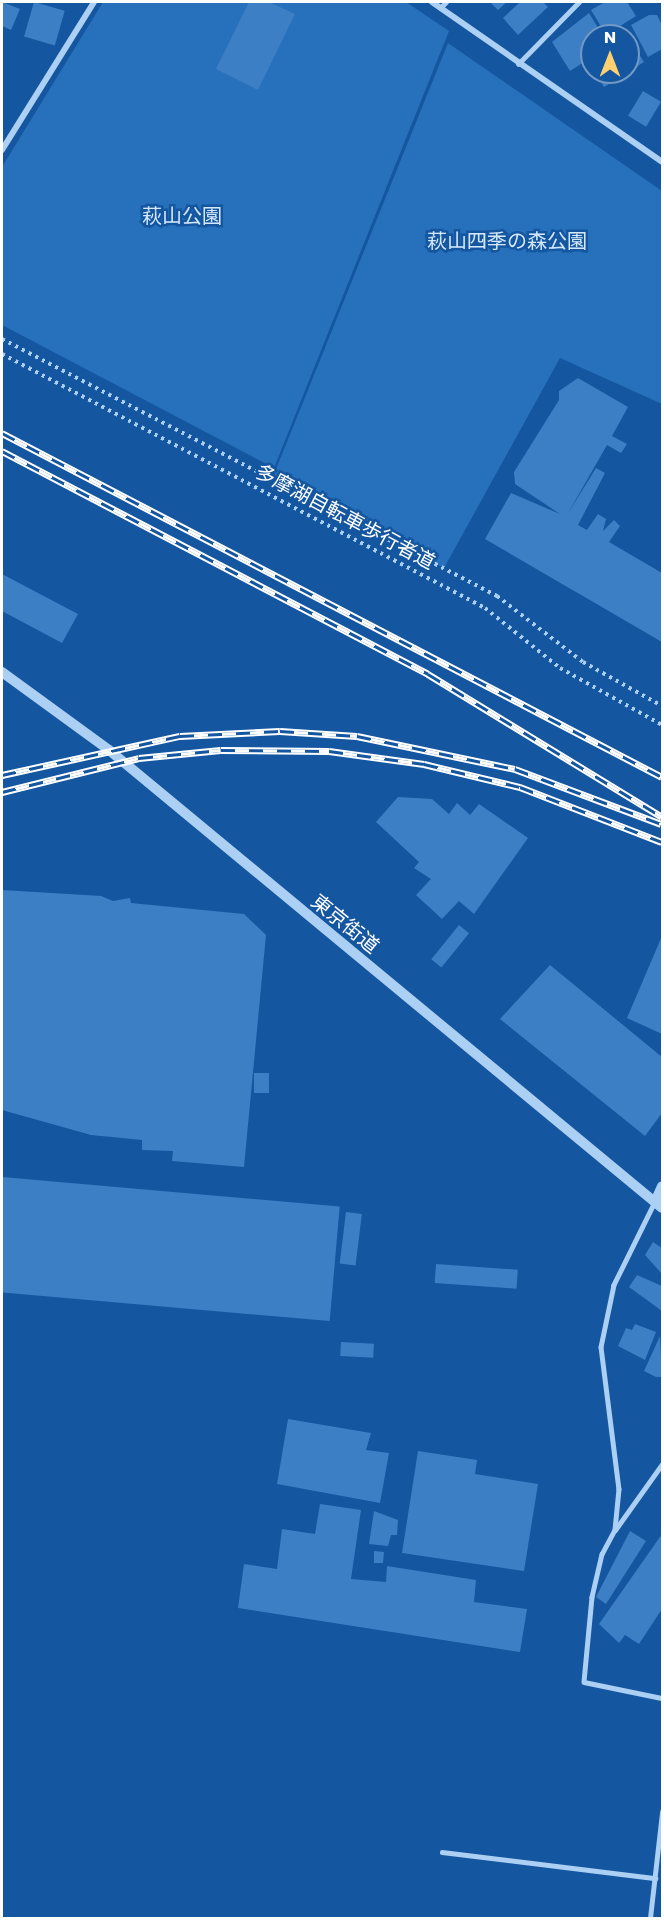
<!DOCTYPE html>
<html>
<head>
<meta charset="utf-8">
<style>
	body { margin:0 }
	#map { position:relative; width:664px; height:1920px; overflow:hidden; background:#14569f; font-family:Poppins,"Noto Sans JP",sans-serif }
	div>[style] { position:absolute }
	.green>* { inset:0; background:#2770bc }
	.building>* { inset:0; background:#3d7fc5; transform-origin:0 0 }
	.path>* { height:4px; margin-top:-2px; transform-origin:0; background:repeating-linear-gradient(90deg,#accff4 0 3px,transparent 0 7.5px) }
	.service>* { height:4.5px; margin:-2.25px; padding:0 2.25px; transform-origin:2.25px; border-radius:2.25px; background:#accff4 }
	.pedestrian>* { height:5px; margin:-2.5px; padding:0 2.5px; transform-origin:2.5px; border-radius:2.5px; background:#accff4 }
	.minor>* { height:6px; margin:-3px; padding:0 3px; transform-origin:3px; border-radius:3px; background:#accff4 }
	.tertiary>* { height:10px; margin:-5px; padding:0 5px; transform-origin:5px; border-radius:5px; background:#accff4 }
	.rail>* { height:7px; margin-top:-3.5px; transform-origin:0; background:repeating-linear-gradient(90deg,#14569f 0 14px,#fff 0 28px); box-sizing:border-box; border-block:2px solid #fff }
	span { translate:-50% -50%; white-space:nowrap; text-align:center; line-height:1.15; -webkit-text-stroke:5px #14569f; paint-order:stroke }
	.park-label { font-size:20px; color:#d4e8fd }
	.street-label { font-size:20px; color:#fff }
	.frame { position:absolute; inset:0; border:3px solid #fff; pointer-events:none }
	.north { position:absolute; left:580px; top:24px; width:60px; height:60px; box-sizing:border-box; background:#14569f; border:2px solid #729ac5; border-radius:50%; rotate:0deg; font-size:16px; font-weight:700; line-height:24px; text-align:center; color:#fff }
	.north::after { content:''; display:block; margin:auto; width:21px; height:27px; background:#ffd06f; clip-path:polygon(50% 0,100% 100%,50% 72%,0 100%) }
</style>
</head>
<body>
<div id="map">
	<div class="green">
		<i style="clip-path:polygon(103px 2px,406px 2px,449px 31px,274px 468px,2px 325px,2px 167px)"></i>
		<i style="clip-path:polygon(448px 43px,662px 191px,662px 404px,560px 358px,444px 568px,272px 479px)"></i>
	</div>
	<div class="building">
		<i style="clip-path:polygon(2px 2px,20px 9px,11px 30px,2px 26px)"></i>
		<i style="left:34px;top:2px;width:32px;height:36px;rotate:16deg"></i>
		<i style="clip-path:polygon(249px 2px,269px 2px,295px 14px,258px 90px,216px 69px)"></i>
		<i style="clip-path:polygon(490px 2px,507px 2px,498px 10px)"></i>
		<i style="clip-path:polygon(520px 2px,543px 2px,548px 7px,518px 35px,503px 18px)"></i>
		<i style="clip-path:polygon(605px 2px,627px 2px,636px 16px,606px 35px,591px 10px)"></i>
		<i style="clip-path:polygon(589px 13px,603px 36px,592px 36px,592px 57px,570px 71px,552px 42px)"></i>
		<i style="clip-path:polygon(649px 15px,657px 15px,662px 25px,662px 49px,648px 57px,631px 25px)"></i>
		<i style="clip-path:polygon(628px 37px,644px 62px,604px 87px,595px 72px,628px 72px)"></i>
		<i style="left:643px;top:91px;width:21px;height:29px;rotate:31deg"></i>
		<i style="clip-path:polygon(578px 378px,628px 407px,612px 436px,627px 444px,621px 453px,607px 445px,567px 515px,596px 468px,605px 473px,578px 525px,587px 530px,598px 514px,606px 519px,603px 531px,614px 520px,620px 526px,609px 542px,662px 573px,662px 642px,485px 539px,511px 493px,560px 514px,515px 484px,514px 472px,559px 400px,559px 391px)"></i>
		<i style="clip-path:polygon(2px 574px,78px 614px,62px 643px,2px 611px)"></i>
		<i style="clip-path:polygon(398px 797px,432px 799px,449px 814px,457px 803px,470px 815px,479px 804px,528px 838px,474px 914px,459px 901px,442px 919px,416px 895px,431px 879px,414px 868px,419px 862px,376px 822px)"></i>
		<i style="clip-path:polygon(2px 890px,101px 896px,113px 901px,130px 898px,131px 903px,244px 914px,266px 935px,244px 1167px,172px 1161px,173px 1151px,142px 1150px,142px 1140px,91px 1135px,2px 1110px)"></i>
		<i style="left:459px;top:925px;width:13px;height:44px;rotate:39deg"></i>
		<i style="clip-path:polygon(662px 936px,662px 1034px,627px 1018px)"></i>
		<i style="clip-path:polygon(550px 965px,662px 1057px,662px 1113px,645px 1136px,500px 1019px)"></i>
		<i style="left:254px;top:1073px;width:15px;height:20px"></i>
		<i style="left:2px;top:1177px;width:339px;height:115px;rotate:5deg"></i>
		<i style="left:346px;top:1212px;width:16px;height:52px;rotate:7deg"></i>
		<i style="clip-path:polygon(653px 1242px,662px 1248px,662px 1274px,645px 1255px)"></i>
		<i style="left:436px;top:1264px;width:82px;height:19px;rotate:4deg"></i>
		<i style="clip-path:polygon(637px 1275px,662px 1286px,662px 1311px,629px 1287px)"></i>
		<i style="clip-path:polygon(635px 1324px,656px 1332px,645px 1360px,618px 1346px,626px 1328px,632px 1330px)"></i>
		<i style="clip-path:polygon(660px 1336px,662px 1377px,656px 1377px,644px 1371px)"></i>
		<i style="left:341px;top:1342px;width:33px;height:14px;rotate:3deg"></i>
		<i style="clip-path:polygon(288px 1419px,371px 1433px,366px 1450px,389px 1453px,380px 1503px,277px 1484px)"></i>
		<i style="clip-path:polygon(418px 1451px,477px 1460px,475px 1474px,538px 1484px,524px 1571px,402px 1553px)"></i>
		<i style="clip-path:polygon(320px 1504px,361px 1510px,351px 1579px,386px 1582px,387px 1566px,476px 1580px,474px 1602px,527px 1609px,520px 1652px,238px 1608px,244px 1564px,277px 1569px,282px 1529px,315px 1534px)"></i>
		<i style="clip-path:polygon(374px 1511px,398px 1520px,397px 1535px,391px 1535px,388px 1546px,369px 1544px)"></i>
		<i style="clip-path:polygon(630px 1531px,646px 1541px,606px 1604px,596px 1597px)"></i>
		<i style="clip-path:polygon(662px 1534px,662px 1609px,639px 1644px,625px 1635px,619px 1643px,599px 1624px)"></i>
		<i style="clip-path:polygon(374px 1551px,384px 1552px,383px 1563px,374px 1563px)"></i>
	</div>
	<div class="path">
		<i style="left:2px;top:339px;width:558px;rotate:27.44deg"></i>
		<i style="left:497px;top:596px;width:108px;rotate:37.5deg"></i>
		<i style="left:583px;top:662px;width:90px;rotate:29.1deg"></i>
		<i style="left:2px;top:354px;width:546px;rotate:27.74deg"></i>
		<i style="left:485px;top:608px;width:96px;rotate:38.7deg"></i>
		<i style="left:560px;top:668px;width:117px;rotate:29.2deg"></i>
	</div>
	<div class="service">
		<i style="left:440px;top:8px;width:8px;rotate:-45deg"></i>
		<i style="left:518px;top:64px;width:87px;rotate:-45.5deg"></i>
		<i style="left:655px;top:1202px;width:93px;rotate:116.3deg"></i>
		<i style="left:614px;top:1285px;width:63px;rotate:101.8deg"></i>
		<i style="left:601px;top:1347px;width:143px;rotate:82.8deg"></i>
		<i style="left:619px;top:1489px;width:41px;rotate:95.6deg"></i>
		<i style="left:615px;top:1530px;width:27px;rotate:118deg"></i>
		<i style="left:602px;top:1554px;width:44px;rotate:103.1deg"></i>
		<i style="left:592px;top:1597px;width:85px;rotate:95.4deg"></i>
		<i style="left:584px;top:1682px;width:80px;rotate:11.6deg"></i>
		<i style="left:442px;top:1852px;width:215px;rotate:7deg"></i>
		<i style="left:650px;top:1918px;width:107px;rotate:-83.5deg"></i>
	</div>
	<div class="pedestrian">
		<i style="left:615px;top:1530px;width:81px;rotate:-54.5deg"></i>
	</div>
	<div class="minor">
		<i style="left:432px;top:2px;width:280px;rotate:34.8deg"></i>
		<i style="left:2px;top:150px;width:174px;rotate:-58.1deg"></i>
	</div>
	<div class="tertiary">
		<i style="left:2px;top:672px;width:132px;rotate:36.1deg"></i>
		<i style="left:109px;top:750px;width:718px;rotate:39.63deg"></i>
		<i style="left:655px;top:1202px;width:17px;rotate:-66deg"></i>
	</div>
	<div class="rail">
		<i style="left:2px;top:433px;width:744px;rotate:27.53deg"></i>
		<i style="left:2px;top:451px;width:481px;rotate:27.6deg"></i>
		<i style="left:428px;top:674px;width:274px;rotate:31.4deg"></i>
		<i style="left:2px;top:775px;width:182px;rotate:-12.4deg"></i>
		<i style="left:180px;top:736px;width:100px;rotate:-2.9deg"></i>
		<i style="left:280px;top:731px;width:77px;rotate:3.7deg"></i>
		<i style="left:357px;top:736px;width:161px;rotate:11.8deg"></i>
		<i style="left:515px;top:769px;width:156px;rotate:20.6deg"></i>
		<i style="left:2px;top:792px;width:141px;rotate:-13.9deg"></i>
		<i style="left:139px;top:758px;width:82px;rotate:-5.6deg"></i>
		<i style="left:221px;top:750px;width:108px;rotate:0.5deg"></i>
		<i style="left:329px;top:751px;width:96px;rotate:7.8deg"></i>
		<i style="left:424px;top:764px;width:99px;rotate:13.5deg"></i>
		<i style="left:520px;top:787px;width:152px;rotate:21.2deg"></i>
	</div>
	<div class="park-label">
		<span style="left:182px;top:216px">萩山公園</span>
		<span style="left:507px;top:241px">萩山四季の森公園</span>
	</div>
	<div class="street-label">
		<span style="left:345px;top:517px;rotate:28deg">多摩湖自転車歩行者道</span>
		<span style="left:345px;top:924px;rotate:39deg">東京街道</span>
	</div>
	<div class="frame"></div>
	<div class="north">N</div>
</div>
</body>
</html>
